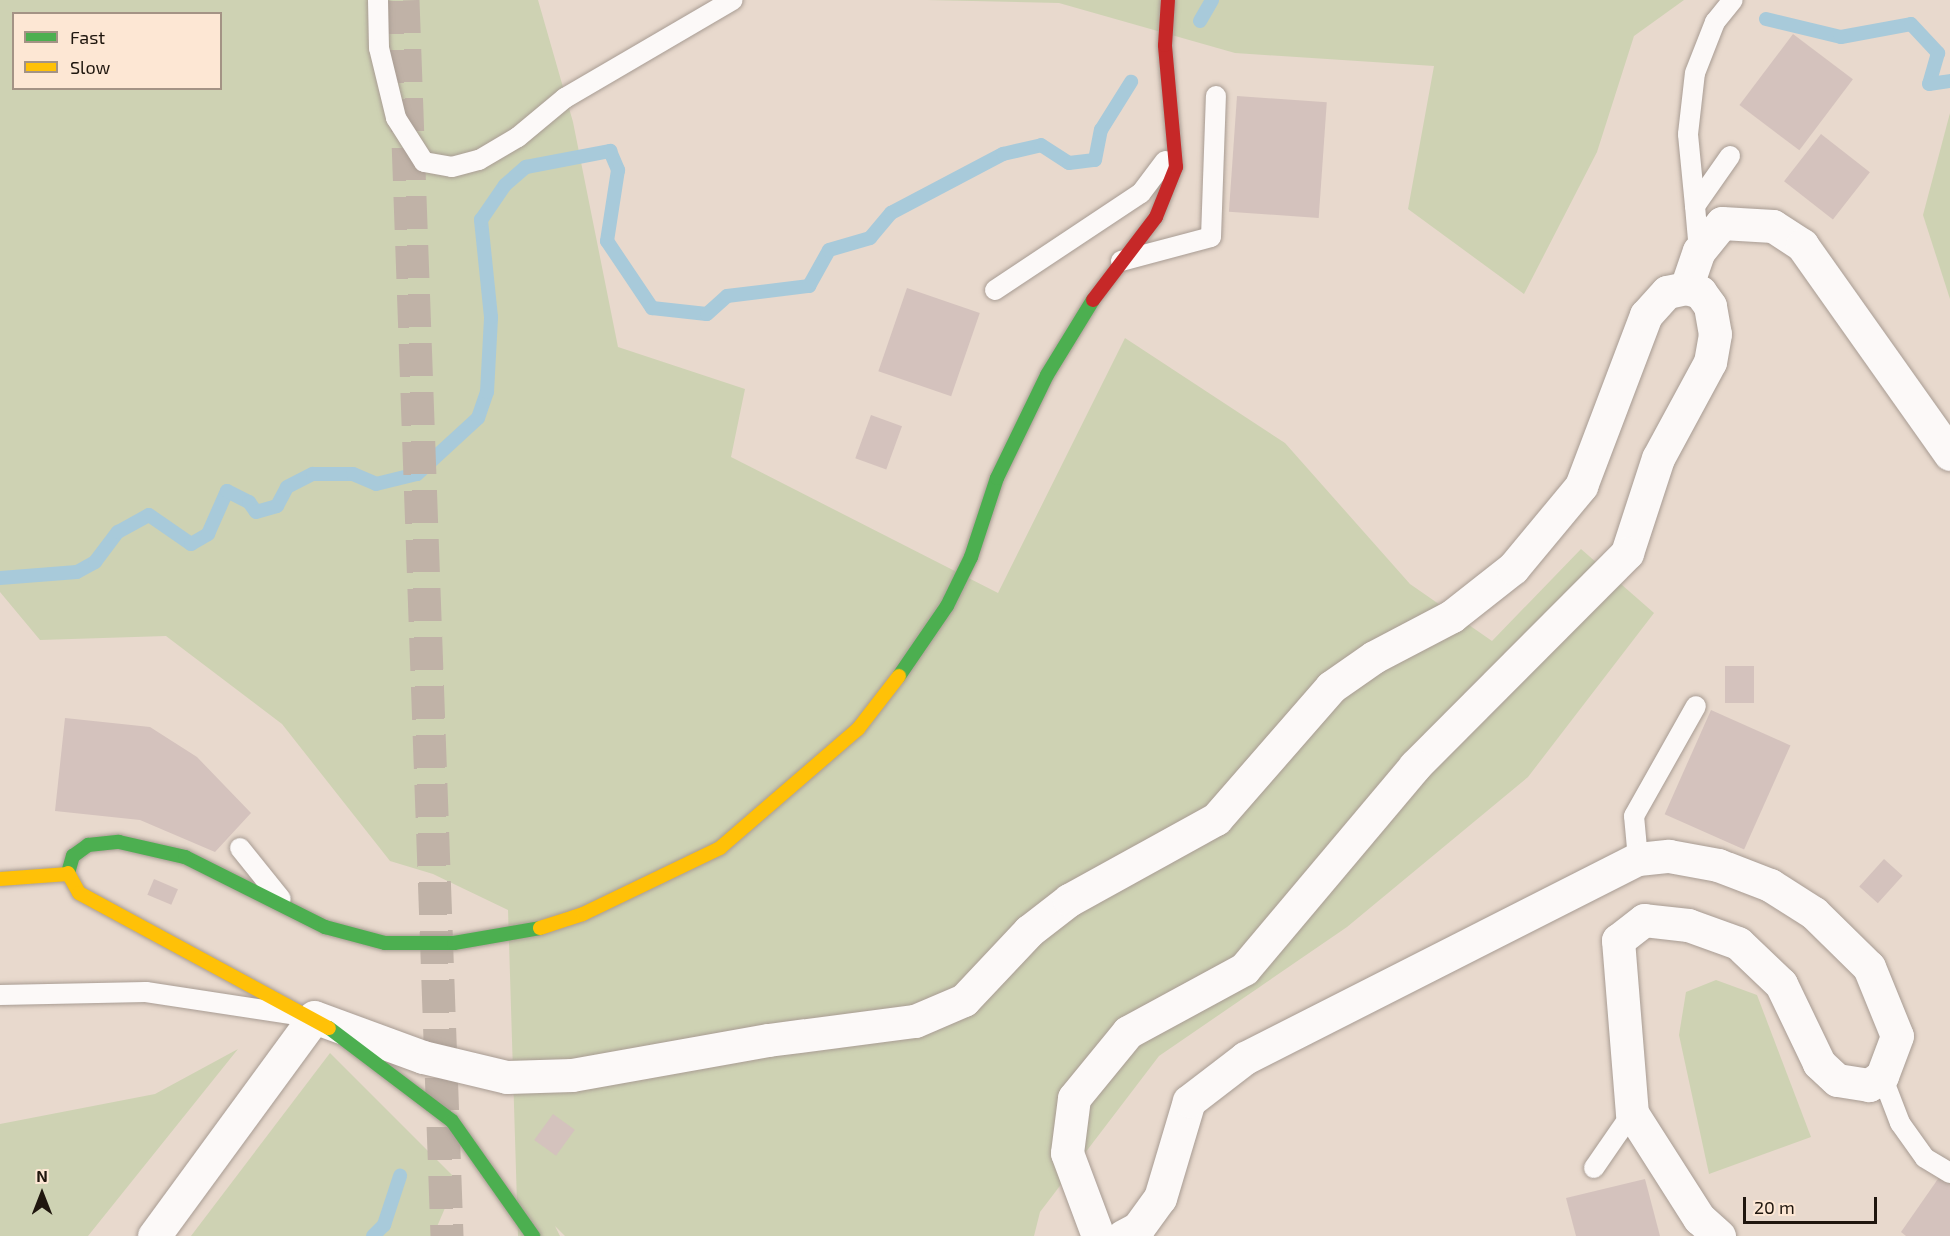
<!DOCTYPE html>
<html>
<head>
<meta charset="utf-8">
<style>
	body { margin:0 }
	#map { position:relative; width:1950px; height:1236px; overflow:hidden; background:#e8d9cd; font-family:"Exo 2",sans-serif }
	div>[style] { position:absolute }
	.green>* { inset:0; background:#ced2b3 }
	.stream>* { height:14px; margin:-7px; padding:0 7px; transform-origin:7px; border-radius:7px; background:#a8cada }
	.building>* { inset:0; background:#d4c2bd; transform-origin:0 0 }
	.highway-tunnel>* { height:33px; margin-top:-16.5px; transform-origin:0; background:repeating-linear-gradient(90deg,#c0b2a7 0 33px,transparent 0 49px) }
	.roads { filter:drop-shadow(0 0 2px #a89c93) drop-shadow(0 0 2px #a89c93) }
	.lane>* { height:20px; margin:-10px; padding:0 10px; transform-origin:10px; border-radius:10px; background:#fcf9f8 }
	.street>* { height:33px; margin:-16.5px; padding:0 16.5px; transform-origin:16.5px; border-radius:16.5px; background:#fcf9f8 }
	.fast>* { height:14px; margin:-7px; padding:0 7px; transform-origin:7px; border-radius:7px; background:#4caf50 }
	.slow>* { height:14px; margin:-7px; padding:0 7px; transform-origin:7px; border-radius:7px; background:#ffc107 }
	.jam>* { height:14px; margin:-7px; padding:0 7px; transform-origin:7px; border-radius:7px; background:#c62828 }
	span { translate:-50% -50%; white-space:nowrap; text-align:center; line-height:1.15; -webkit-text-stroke:4.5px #fde7d4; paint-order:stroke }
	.legend { position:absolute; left:12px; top:12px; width:210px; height:78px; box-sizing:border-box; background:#fde7d4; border:2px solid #a49385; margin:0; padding:8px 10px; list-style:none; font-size:18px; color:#1f160e }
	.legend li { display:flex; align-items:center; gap:12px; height:30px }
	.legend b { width:30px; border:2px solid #a49385 }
	.north { position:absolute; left:12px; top:1164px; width:60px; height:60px; -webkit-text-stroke:4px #fde7d4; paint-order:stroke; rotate:0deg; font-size:16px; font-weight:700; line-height:24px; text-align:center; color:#1f160e }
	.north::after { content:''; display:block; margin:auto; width:21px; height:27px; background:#1f160e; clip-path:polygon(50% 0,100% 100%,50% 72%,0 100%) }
	.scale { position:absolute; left:1743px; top:1197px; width:134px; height:27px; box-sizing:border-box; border:3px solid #1f160e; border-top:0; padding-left:8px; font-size:18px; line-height:21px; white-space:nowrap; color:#1f160e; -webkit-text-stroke:4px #fde7d4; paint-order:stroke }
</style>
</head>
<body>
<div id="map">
	<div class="green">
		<i style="clip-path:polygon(evenodd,0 0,538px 0,573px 122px,618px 347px,745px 389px,731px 457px,998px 593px,1125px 338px,1285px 443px,1410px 584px,1492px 641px,1581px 549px,1654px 613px,1528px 777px,1347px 927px,1159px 1056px,1040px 1212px,1034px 1236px,565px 1236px,555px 1226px,560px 1236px,518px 1236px,508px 910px,433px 874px,390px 861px,282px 724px,166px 636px,40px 640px,0 592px,0 0,14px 14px,220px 14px,220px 88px,14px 88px,14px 14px)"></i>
		<i style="clip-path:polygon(927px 0,1684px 0,1634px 36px,1597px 152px,1524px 294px,1408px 209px,1434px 66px,1235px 53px,1059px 3px)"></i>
		<i style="clip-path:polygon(1950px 113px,1950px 299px,1923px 215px)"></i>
		<i style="clip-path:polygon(1716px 980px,1757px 995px,1811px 1137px,1709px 1174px,1679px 1035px,1686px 992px)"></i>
		<i style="clip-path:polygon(238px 1049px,88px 1236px,0 1236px,0 1124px,155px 1094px)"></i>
		<i style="clip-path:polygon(330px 1053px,457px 1180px,433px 1236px,191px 1236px)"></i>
	</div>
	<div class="stream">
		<i style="left:1766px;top:19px;width:77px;rotate:13.5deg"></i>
		<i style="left:1841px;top:37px;width:71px;rotate:-10.5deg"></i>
		<i style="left:1911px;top:24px;width:40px;rotate:47deg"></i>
		<i style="left:1938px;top:53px;width:32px;rotate:106deg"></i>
		<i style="left:1929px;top:84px;width:21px;rotate:-8deg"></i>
		<i style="left:1200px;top:21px;width:24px;rotate:-60deg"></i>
		<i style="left:0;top:578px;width:77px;rotate:-4.5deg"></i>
		<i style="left:77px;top:572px;width:21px;rotate:-29deg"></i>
		<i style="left:95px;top:562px;width:38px;rotate:-53deg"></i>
		<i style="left:118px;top:532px;width:35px;rotate:-29deg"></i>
		<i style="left:149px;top:515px;width:51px;rotate:34.6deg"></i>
		<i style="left:191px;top:544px;width:20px;rotate:-30deg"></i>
		<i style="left:208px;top:534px;width:47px;rotate:-66.2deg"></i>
		<i style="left:227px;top:491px;width:25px;rotate:27deg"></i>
		<i style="left:249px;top:502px;width:12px;rotate:55deg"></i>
		<i style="left:256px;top:512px;width:22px;rotate:-16deg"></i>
		<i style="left:277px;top:506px;width:21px;rotate:-62deg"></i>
		<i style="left:287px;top:487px;width:29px;rotate:-27deg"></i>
		<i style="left:313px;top:474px;width:40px"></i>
		<i style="left:353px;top:474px;width:25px;rotate:23deg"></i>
		<i style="left:376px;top:484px;width:42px;rotate:-13.7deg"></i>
		<i style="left:417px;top:474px;width:83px;rotate:-42.6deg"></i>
		<i style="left:478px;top:418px;width:28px;rotate:-71deg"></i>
		<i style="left:487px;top:392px;width:75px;rotate:-86.9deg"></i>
		<i style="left:491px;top:317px;width:98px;rotate:-95.9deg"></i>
		<i style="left:481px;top:220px;width:42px;rotate:-55.6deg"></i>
		<i style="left:505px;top:185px;width:28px;rotate:-41deg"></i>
		<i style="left:526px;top:167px;width:86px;rotate:-10.8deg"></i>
		<i style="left:610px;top:151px;width:21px;rotate:67deg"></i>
		<i style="left:618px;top:170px;width:72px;rotate:98.8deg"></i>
		<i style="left:607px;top:241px;width:81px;rotate:56.1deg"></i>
		<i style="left:652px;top:308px;width:55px;rotate:6.2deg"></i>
		<i style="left:707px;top:314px;width:27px;rotate:-42deg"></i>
		<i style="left:727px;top:296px;width:83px;rotate:-7deg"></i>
		<i style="left:809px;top:286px;width:41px;rotate:-60.9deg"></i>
		<i style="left:829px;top:250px;width:43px;rotate:-16.3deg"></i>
		<i style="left:870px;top:238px;width:33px;rotate:-50deg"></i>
		<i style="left:891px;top:213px;width:127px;rotate:-27.8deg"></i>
		<i style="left:1003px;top:154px;width:39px;rotate:-13deg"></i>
		<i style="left:1041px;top:145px;width:33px;rotate:33deg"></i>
		<i style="left:1069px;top:163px;width:26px;rotate:-7deg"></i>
		<i style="left:1095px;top:160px;width:31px;rotate:-79deg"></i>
		<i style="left:1101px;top:130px;width:57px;rotate:-58deg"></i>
		<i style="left:373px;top:1236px;width:16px;rotate:-45deg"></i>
		<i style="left:384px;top:1225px;width:52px;rotate:-71.9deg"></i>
	</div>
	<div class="building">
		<i style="left:1793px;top:34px;width:75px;height:89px;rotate:37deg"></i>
		<i style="left:1237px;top:96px;width:90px;height:116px;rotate:4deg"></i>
		<i style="left:1821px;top:134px;width:62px;height:60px;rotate:38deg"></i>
		<i style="left:907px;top:288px;width:77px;height:88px;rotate:19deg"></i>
		<i style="left:871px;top:415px;width:33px;height:46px;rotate:20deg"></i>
		<i style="left:1754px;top:666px;width:37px;height:29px;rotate:90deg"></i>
		<i style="left:1711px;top:710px;width:87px;height:114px;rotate:24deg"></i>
		<i style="clip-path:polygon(65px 718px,150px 727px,197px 757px,251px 813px,215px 852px,140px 820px,55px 811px)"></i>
		<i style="left:1884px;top:859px;width:25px;height:37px;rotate:42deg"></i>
		<i style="left:154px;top:879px;width:26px;height:17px;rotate:23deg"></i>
		<i style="left:553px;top:1114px;width:27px;height:32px;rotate:36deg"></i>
		<i style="clip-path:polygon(1940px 1176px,1950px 1183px,1950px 1236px,1906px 1236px,1901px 1232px)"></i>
		<i style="clip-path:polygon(1645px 1179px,1660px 1236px,1576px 1236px,1566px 1198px)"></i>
	</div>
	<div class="highway-tunnel">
		<i style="left:403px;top:0;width:1237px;rotate:87.96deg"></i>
	</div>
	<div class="roads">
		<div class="lane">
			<i style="left:378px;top:0;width:48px;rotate:88.8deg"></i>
			<i style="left:379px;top:48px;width:72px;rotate:76.3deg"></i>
			<i style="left:396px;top:118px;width:52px;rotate:57.5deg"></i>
			<i style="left:424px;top:162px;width:28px;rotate:10deg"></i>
			<i style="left:452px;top:167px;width:28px;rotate:-15deg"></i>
			<i style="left:479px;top:160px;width:45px;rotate:-30.5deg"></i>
			<i style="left:518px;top:137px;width:61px;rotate:-39.7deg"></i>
			<i style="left:565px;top:98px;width:194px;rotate:-30.3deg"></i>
			<i style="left:1695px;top:206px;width:72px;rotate:-95.6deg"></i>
			<i style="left:1688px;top:134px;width:61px;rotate:-83.5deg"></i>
			<i style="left:1695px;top:73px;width:55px;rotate:-68.6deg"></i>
			<i style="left:1715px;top:22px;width:28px;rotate:-51deg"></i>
			<i style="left:1699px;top:251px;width:45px;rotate:-95.1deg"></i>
			<i style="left:1695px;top:206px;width:61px;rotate:-55deg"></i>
			<i style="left:1121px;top:261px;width:93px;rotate:-14.9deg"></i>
			<i style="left:1211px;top:237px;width:141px;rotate:-88deg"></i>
			<i style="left:995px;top:290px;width:175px;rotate:-33.6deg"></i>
			<i style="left:1141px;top:193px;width:40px;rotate:-53deg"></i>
			<i style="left:240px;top:848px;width:65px;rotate:51.2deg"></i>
			<i style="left:1638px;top:859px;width:43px;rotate:-95.3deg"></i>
			<i style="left:1634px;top:816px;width:126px;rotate:-60.6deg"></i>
			<i style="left:0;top:995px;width:146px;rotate:-1.2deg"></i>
			<i style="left:146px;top:992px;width:145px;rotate:8.7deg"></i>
			<i style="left:1882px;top:1076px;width:50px;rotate:69deg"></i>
			<i style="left:1900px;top:1123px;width:43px;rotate:54.5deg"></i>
			<i style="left:1925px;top:1158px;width:29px;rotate:31deg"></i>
			<i style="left:1594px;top:1168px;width:67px;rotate:-55.4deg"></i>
		</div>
		<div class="street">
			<i style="left:1686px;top:288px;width:39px;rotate:-71deg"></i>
			<i style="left:1699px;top:251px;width:36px;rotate:-51deg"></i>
			<i style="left:1722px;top:223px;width:51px;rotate:3.4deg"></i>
			<i style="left:1773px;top:226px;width:35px;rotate:33deg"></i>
			<i style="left:1802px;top:245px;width:256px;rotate:54.7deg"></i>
			<i style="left:154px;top:1236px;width:271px;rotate:-53.8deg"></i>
			<i style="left:314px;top:1017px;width:116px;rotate:20.2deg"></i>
			<i style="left:423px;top:1057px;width:86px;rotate:13.4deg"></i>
			<i style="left:507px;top:1077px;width:65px;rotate:-1.8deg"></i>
			<i style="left:572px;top:1075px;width:199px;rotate:-10.1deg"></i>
			<i style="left:768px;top:1040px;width:148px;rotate:-7.4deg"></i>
			<i style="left:915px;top:1021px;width:53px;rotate:-23.2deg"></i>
			<i style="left:964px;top:1000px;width:95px;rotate:-46.7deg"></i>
			<i style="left:1029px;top:931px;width:51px;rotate:-37.8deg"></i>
			<i style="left:1069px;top:900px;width:168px;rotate:-28.9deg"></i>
			<i style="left:1216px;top:819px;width:175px;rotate:-48.9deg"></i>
			<i style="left:1331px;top:687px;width:52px;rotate:-34.9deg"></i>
			<i style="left:1374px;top:657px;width:88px;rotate:-27.7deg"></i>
			<i style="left:1452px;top:616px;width:78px;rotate:-38.2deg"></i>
			<i style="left:1513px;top:568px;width:107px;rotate:-50.3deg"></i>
			<i style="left:1581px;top:486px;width:183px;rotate:-69.2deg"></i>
			<i style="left:1646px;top:315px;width:31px;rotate:-48deg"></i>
			<i style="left:1667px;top:292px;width:19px;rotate:-12deg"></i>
			<i style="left:1686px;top:288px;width:15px;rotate:16deg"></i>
			<i style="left:1700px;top:292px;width:17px;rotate:54deg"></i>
			<i style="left:1710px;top:306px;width:28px;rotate:80deg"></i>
			<i style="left:1715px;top:334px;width:28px;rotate:100deg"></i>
			<i style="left:1710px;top:362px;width:109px;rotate:118.4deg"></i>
			<i style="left:1658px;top:458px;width:100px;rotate:108.1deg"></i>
			<i style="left:1627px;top:553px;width:301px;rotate:134.9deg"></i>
			<i style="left:1415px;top:766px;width:265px;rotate:130.1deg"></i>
			<i style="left:1244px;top:969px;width:132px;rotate:151.5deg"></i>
			<i style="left:1128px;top:1032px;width:85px;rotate:129.3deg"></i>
			<i style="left:1074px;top:1098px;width:55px;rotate:97.3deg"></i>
			<i style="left:1067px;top:1153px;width:89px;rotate:69.5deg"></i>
			<i style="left:1123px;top:1236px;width:17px;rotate:-28deg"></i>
			<i style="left:1138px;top:1228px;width:37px;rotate:-54deg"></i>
			<i style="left:1160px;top:1198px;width:101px;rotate:-73.4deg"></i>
			<i style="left:1189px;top:1101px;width:71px;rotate:-37.5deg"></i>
			<i style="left:1245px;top:1058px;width:441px;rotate:-26.9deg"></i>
			<i style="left:1638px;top:859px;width:31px;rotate:-6deg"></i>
			<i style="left:1669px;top:856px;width:50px;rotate:10.4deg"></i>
			<i style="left:1718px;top:865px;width:56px;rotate:21deg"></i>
			<i style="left:1770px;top:885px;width:52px;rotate:32.5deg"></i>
			<i style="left:1814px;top:913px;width:77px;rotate:44.5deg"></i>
			<i style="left:1869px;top:967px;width:74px;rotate:67.9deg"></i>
			<i style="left:1897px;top:1036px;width:43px;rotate:110.6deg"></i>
			<i style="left:1882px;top:1076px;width:16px;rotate:145deg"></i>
			<i style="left:1869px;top:1085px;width:32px;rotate:-171deg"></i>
			<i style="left:1837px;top:1080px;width:25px;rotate:-137deg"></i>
			<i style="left:1819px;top:1063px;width:88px;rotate:-115.7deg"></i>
			<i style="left:1781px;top:984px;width:59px;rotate:-136.4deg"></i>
			<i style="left:1738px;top:943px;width:53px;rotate:-160.2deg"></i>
			<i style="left:1688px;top:925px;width:44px;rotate:-173.5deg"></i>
			<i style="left:1644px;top:920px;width:33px;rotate:142deg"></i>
			<i style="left:1618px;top:940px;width:174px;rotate:85.4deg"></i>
			<i style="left:1632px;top:1113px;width:125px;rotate:57.5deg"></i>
			<i style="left:1699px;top:1218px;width:27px;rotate:42deg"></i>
		</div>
		<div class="fast">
			<i style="left:899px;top:676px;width:85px;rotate:-55.6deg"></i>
			<i style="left:947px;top:606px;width:55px;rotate:-63.9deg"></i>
			<i style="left:971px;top:557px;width:83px;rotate:-71.8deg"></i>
			<i style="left:997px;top:478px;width:114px;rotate:-64.1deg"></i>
			<i style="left:1047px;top:375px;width:88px;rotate:-58.5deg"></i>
			<i style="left:68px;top:873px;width:18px;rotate:-74deg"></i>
			<i style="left:73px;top:856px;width:19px;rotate:-36deg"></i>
			<i style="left:88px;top:845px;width:31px;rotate:-6deg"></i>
			<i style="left:119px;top:842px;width:68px;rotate:12.8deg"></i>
			<i style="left:185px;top:857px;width:157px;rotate:26.6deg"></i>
			<i style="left:325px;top:927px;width:62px;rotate:14.9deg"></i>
			<i style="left:385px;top:943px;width:69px"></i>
			<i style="left:454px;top:943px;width:87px;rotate:-9.9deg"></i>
			<i style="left:329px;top:1028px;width:154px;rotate:37.1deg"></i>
			<i style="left:452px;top:1121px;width:141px;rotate:54.8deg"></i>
		</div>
		<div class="slow">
			<i style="left:68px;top:873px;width:23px;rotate:61deg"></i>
			<i style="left:79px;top:893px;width:284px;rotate:28.4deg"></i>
			<i style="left:0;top:879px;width:68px;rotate:-4.2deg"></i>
			<i style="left:540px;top:928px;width:45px;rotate:-18deg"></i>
			<i style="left:583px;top:914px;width:152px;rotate:-25.7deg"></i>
			<i style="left:720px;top:848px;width:182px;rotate:-40.8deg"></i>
			<i style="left:858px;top:729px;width:67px;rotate:-52.3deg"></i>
		</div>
		<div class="jam">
			<i style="left:1093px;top:300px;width:104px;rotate:-52.8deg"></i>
			<i style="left:1156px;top:217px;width:54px;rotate:-68.2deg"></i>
			<i style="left:1176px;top:167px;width:122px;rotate:-95.2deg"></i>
			<i style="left:1165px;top:45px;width:45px;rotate:-86.2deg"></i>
		</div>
	</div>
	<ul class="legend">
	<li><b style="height:8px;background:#4caf50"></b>Fast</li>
	<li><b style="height:8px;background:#ffc107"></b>Slow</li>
	</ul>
	<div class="north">N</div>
	<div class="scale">20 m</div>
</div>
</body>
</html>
